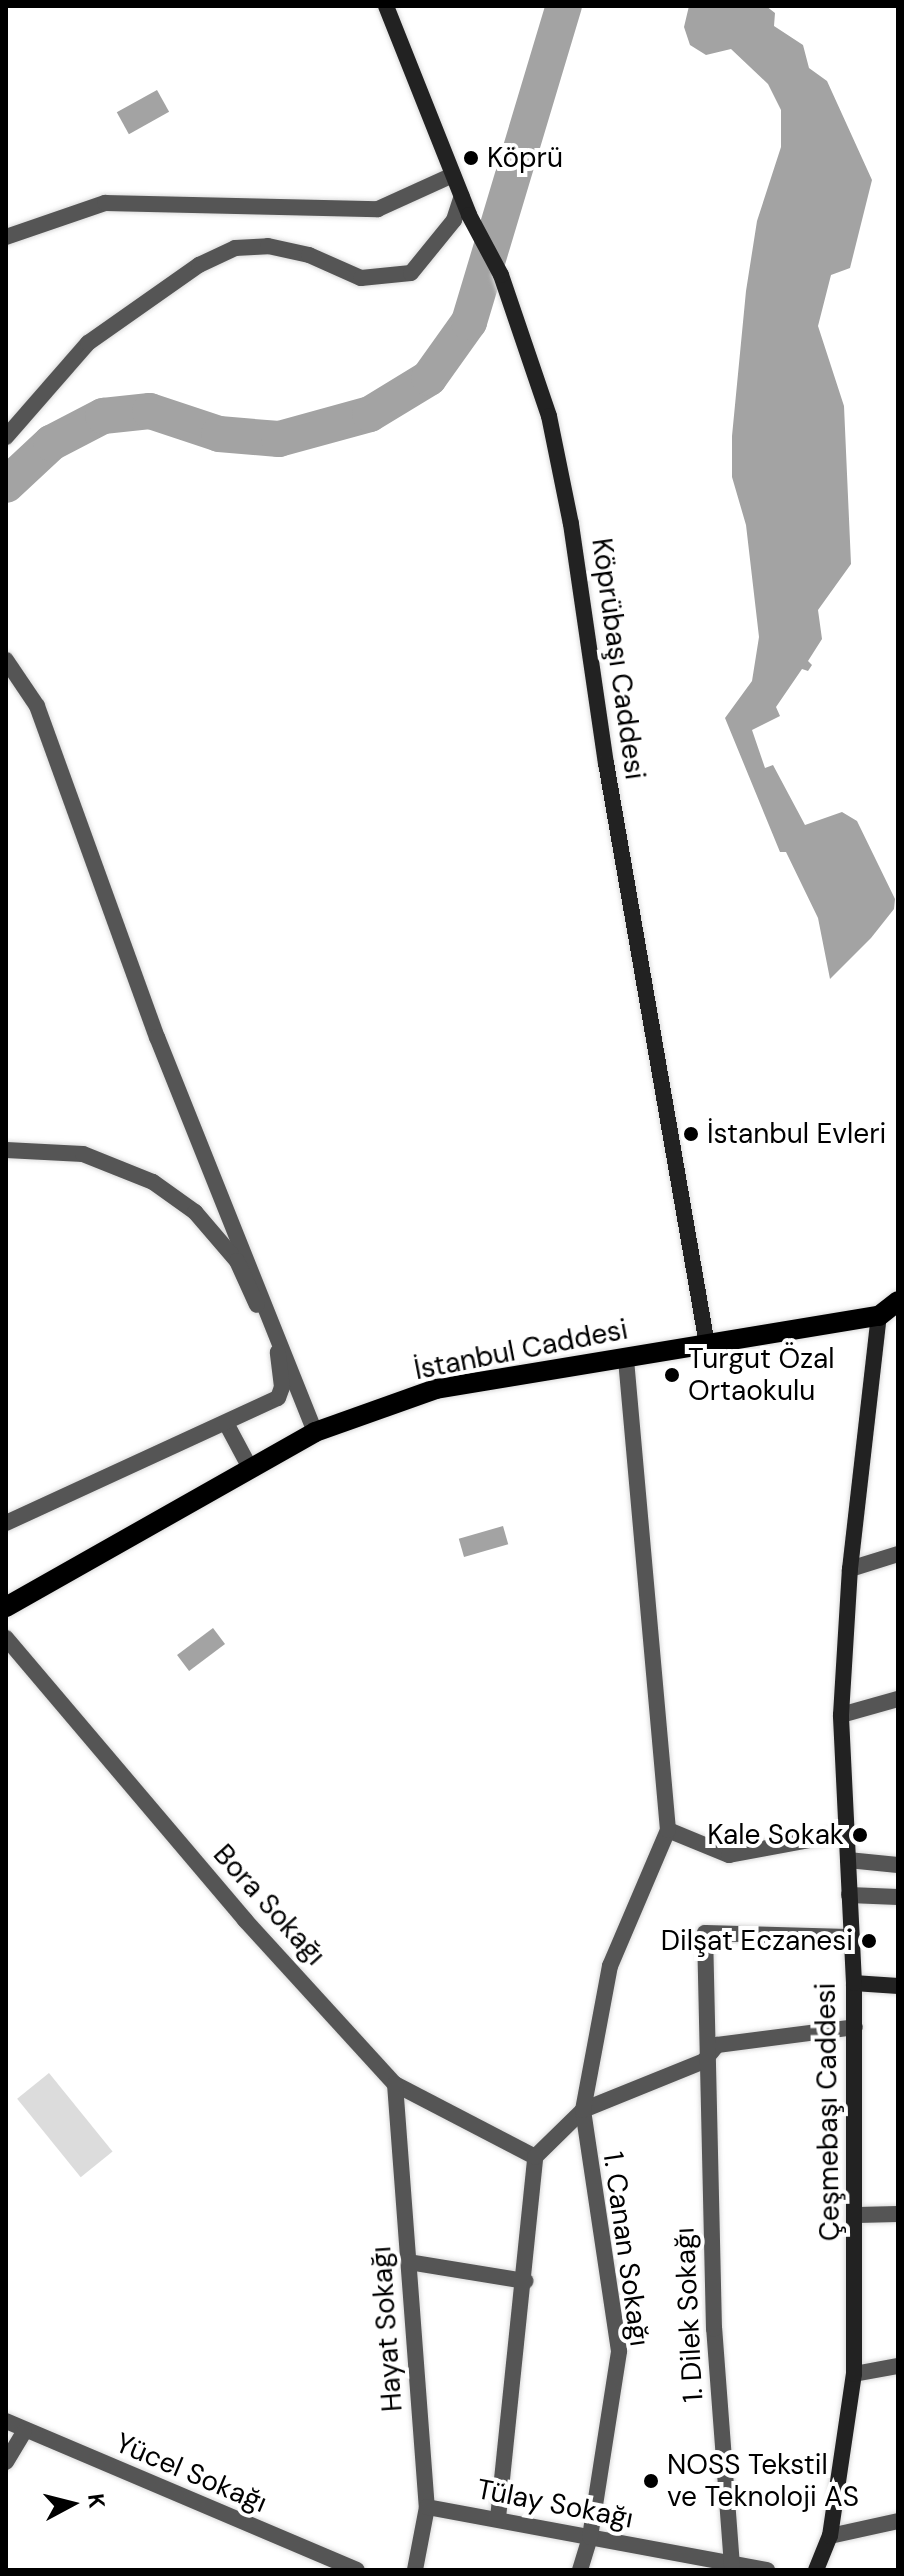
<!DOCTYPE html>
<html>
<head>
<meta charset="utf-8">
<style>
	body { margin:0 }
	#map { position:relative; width:904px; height:2576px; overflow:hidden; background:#fff; font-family:"DM Sans",sans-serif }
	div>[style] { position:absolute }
	.green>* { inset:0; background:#dcdcdc; transform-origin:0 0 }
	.water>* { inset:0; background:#a3a3a3; transform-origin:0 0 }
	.river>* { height:36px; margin:-18px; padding:0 18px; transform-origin:18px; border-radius:18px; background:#a3a3a3 }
	.roads { filter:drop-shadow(0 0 2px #dbdbdb) drop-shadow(0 0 2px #dbdbdb) }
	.street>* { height:16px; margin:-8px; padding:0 8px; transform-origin:8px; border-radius:8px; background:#555 }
	.secondary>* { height:16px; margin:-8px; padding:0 8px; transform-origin:8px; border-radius:8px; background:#222 }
	.primary>* { height:20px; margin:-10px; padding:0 10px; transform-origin:10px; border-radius:10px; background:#000 }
	.secondary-bridge>* { height:16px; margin:-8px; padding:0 8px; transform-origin:8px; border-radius:8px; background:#222 }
	.dots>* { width:22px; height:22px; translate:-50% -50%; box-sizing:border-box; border:4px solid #fff; border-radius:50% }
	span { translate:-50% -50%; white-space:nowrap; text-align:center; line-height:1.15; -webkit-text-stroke:8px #fff; paint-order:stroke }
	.poi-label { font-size:28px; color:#000 }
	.left { translate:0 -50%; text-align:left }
	.right { translate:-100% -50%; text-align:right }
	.street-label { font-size:28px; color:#000 }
	.frame { position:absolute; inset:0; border:8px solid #000; pointer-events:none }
	.north { position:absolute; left:32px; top:2464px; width:80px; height:80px; -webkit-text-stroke:6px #fff; paint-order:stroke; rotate:83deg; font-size:22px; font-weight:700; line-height:32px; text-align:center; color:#000 }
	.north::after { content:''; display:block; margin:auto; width:28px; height:36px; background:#000; clip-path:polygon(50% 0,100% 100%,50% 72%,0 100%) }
</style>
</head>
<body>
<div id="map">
	<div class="green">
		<i style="left:49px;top:2073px;width:101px;height:41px;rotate:51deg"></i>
	</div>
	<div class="water">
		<i style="clip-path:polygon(689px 6px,766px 6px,775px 13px,774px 26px,803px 45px,809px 68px,827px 81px,872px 180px,850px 268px,831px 275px,818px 326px,844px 406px,851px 564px,818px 610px,822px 639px,808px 661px,812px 665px,808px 671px,802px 669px,776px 707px,780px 716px,752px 730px,765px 768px,773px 765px,805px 825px,842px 812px,857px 821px,895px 899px,894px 909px,871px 938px,830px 979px,818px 918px,786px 852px,780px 852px,725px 718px,752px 681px,759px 637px,746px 525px,732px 477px,732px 436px,746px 291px,757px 221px,781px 147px,781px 110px,768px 84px,731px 49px,706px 55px,690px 45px,684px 27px)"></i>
		<i style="left:157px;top:90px;width:25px;height:46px;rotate:61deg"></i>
		<i style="left:503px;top:1526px;width:19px;height:46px;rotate:74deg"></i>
		<i style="left:213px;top:1628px;width:20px;height:45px;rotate:53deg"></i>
	</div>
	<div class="river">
		<i style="left:6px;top:485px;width:62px;rotate:-43deg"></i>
		<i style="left:51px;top:443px;width:59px;rotate:-27.4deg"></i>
		<i style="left:103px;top:416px;width:47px;rotate:-6.1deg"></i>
		<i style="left:150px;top:411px;width:73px;rotate:18.4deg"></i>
		<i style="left:219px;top:434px;width:60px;rotate:4.8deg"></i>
		<i style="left:279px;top:439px;width:94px;rotate:-15.4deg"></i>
		<i style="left:370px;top:414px;width:69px;rotate:-31.4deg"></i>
		<i style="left:429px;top:378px;width:69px;rotate:-54.5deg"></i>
		<i style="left:469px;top:322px;width:330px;rotate:-73.3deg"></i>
	</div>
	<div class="roads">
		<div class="street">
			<i style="left:6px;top:237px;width:105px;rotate:-19deg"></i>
			<i style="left:105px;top:203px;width:273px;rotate:1.3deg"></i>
			<i style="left:378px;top:209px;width:82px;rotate:-24.4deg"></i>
			<i style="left:6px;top:437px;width:125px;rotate:-48.9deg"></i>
			<i style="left:88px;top:343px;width:136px;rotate:-35.1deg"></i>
			<i style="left:199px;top:265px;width:40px;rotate:-25deg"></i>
			<i style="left:235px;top:248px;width:33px;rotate:-3deg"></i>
			<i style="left:268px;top:246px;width:42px;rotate:12.4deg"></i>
			<i style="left:309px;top:255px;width:57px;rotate:23.9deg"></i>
			<i style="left:361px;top:278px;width:50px;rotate:-5.7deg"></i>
			<i style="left:411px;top:273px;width:68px;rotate:-50.9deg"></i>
			<i style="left:454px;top:220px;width:25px;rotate:-72deg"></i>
			<i style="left:6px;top:660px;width:55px;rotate:56deg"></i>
			<i style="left:37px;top:706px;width:352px;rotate:70.1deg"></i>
			<i style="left:157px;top:1037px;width:425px;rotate:68.2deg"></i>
			<i style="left:6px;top:1150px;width:77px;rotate:3deg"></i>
			<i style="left:83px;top:1154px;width:75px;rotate:21.8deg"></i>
			<i style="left:153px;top:1182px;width:52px;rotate:35.5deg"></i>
			<i style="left:195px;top:1212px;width:65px;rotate:49.4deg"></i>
			<i style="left:237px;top:1261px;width:48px;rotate:65.6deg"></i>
			<i style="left:226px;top:1423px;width:51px;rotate:61.9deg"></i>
			<i style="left:6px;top:1523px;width:299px;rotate:-24.7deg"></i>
			<i style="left:278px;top:1398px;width:12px;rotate:-70deg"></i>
			<i style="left:282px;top:1387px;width:35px;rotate:-97deg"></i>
			<i style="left:850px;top:1569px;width:50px;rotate:-17.4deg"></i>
			<i style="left:6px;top:1638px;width:370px;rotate:49.7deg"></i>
			<i style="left:245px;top:1920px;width:222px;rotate:47.6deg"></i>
			<i style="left:395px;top:2084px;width:158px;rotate:27.5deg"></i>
			<i style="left:841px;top:1715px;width:59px;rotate:-15.7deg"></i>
			<i style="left:668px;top:1830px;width:66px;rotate:22.3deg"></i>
			<i style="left:729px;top:1855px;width:121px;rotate:-10.5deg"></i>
			<i style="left:848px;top:1860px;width:50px;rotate:5.7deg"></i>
			<i style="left:849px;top:1895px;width:49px;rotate:2.3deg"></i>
			<i style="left:704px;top:2061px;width:21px;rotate:-51deg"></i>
			<i style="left:717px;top:2045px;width:139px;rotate:-7.4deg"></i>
			<i style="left:395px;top:2084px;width:424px;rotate:85.7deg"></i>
			<i style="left:427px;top:2507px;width:64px;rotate:100.8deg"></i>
			<i style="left:857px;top:2215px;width:41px;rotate:-1.4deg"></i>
			<i style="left:408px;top:2262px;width:119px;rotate:9.2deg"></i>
			<i style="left:854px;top:2374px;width:45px;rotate:-10.3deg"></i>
			<i style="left:6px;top:2421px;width:381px;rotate:23deg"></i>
			<i style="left:6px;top:2462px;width:35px;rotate:-59deg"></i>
			<i style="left:427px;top:2507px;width:346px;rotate:10.5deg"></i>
			<i style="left:498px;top:2518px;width:363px;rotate:-84.1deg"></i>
			<i style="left:535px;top:2157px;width:67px;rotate:-44.4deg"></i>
			<i style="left:583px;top:2110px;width:131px;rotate:-22deg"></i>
			<i style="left:830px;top:2536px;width:70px;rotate:-12.4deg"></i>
			<i style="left:732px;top:2566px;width:238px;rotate:-94.3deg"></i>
			<i style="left:714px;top:2329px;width:396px;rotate:-91.3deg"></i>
			<i style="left:705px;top:1933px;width:144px;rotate:1.6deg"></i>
			<i style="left:580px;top:2570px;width:34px;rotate:-73deg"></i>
			<i style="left:590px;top:2537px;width:188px;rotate:-81.1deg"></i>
			<i style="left:619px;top:2351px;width:244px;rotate:-98.5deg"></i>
			<i style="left:583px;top:2110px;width:147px;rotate:-79.4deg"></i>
			<i style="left:610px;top:1966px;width:148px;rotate:-66.9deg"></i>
			<i style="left:668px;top:1830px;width:474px;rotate:-95.1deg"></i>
		</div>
		<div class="secondary">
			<i style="left:386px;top:6px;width:225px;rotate:68.3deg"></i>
			<i style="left:501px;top:275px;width:149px;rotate:71.2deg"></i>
			<i style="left:549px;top:416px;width:110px;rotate:78.5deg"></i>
			<i style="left:571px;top:524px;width:242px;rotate:81.7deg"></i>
			<i style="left:606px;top:763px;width:591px;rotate:80.15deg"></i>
			<i style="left:854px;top:1983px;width:44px;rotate:3.9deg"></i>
			<i style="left:816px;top:2570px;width:37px;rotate:-68deg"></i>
			<i style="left:830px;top:2536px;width:164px;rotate:-81.6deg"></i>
			<i style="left:854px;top:2374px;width:391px;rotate:-90deg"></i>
			<i style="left:854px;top:1983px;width:268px;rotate:-92.8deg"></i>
			<i style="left:841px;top:1715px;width:146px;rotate:-86.5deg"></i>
			<i style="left:850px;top:1569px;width:255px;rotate:-83.5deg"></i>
		</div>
		<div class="primary">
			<i style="left:6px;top:1607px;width:355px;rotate:-29.5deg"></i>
			<i style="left:315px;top:1432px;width:128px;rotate:-19.6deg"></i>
			<i style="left:436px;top:1389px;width:449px;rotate:-9.4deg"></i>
			<i style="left:879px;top:1316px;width:24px;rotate:-38deg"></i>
		</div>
	</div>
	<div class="secondary-bridge">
		<i style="left:469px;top:215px;width:68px;rotate:61.9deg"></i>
	</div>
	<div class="dots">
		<i style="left:471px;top:158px;background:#000"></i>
		<i style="left:691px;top:1134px;background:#000"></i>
		<i style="left:672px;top:1375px;background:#000"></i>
		<i style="left:860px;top:1835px;background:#000"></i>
		<i style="left:869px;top:1941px;background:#000"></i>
		<i style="left:651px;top:2481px;background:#000"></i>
	</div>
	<div class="poi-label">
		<span class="left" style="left:487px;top:158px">Köprü</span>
		<span class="left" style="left:707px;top:1134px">İstanbul Evleri</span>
		<span class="left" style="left:688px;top:1375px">Turgut Özal<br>Ortaokulu</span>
		<span class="right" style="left:844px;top:1835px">Kale Sokak</span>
		<span class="right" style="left:853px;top:1941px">Dilşat Eczanesi</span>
		<span class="left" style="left:667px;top:2481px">NOSS Tekstil<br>ve Teknoloji AS</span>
	</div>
	<div class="street-label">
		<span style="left:618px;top:659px;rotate:82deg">Köprübaşı Caddesi</span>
		<span style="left:521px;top:1350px;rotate:-11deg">İstanbul Caddesi</span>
		<span style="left:269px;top:1905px;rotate:48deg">Bora Sokağı</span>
		<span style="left:828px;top:2112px;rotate:-91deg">Çeşmebaşı Caddesi</span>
		<span style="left:626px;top:2249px;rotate:82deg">1. Canan Sokağı</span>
		<span style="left:689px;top:2315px;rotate:-93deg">1. Dilek Sokağı</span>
		<span style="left:387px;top:2329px;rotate:-94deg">Hayat Sokağı</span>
		<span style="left:191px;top:2473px;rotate:23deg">Yücel Sokağı</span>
		<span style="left:555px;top:2504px;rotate:11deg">Tülay Sokağı</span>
	</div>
	<div class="frame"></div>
	<div class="north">K</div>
</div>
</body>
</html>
